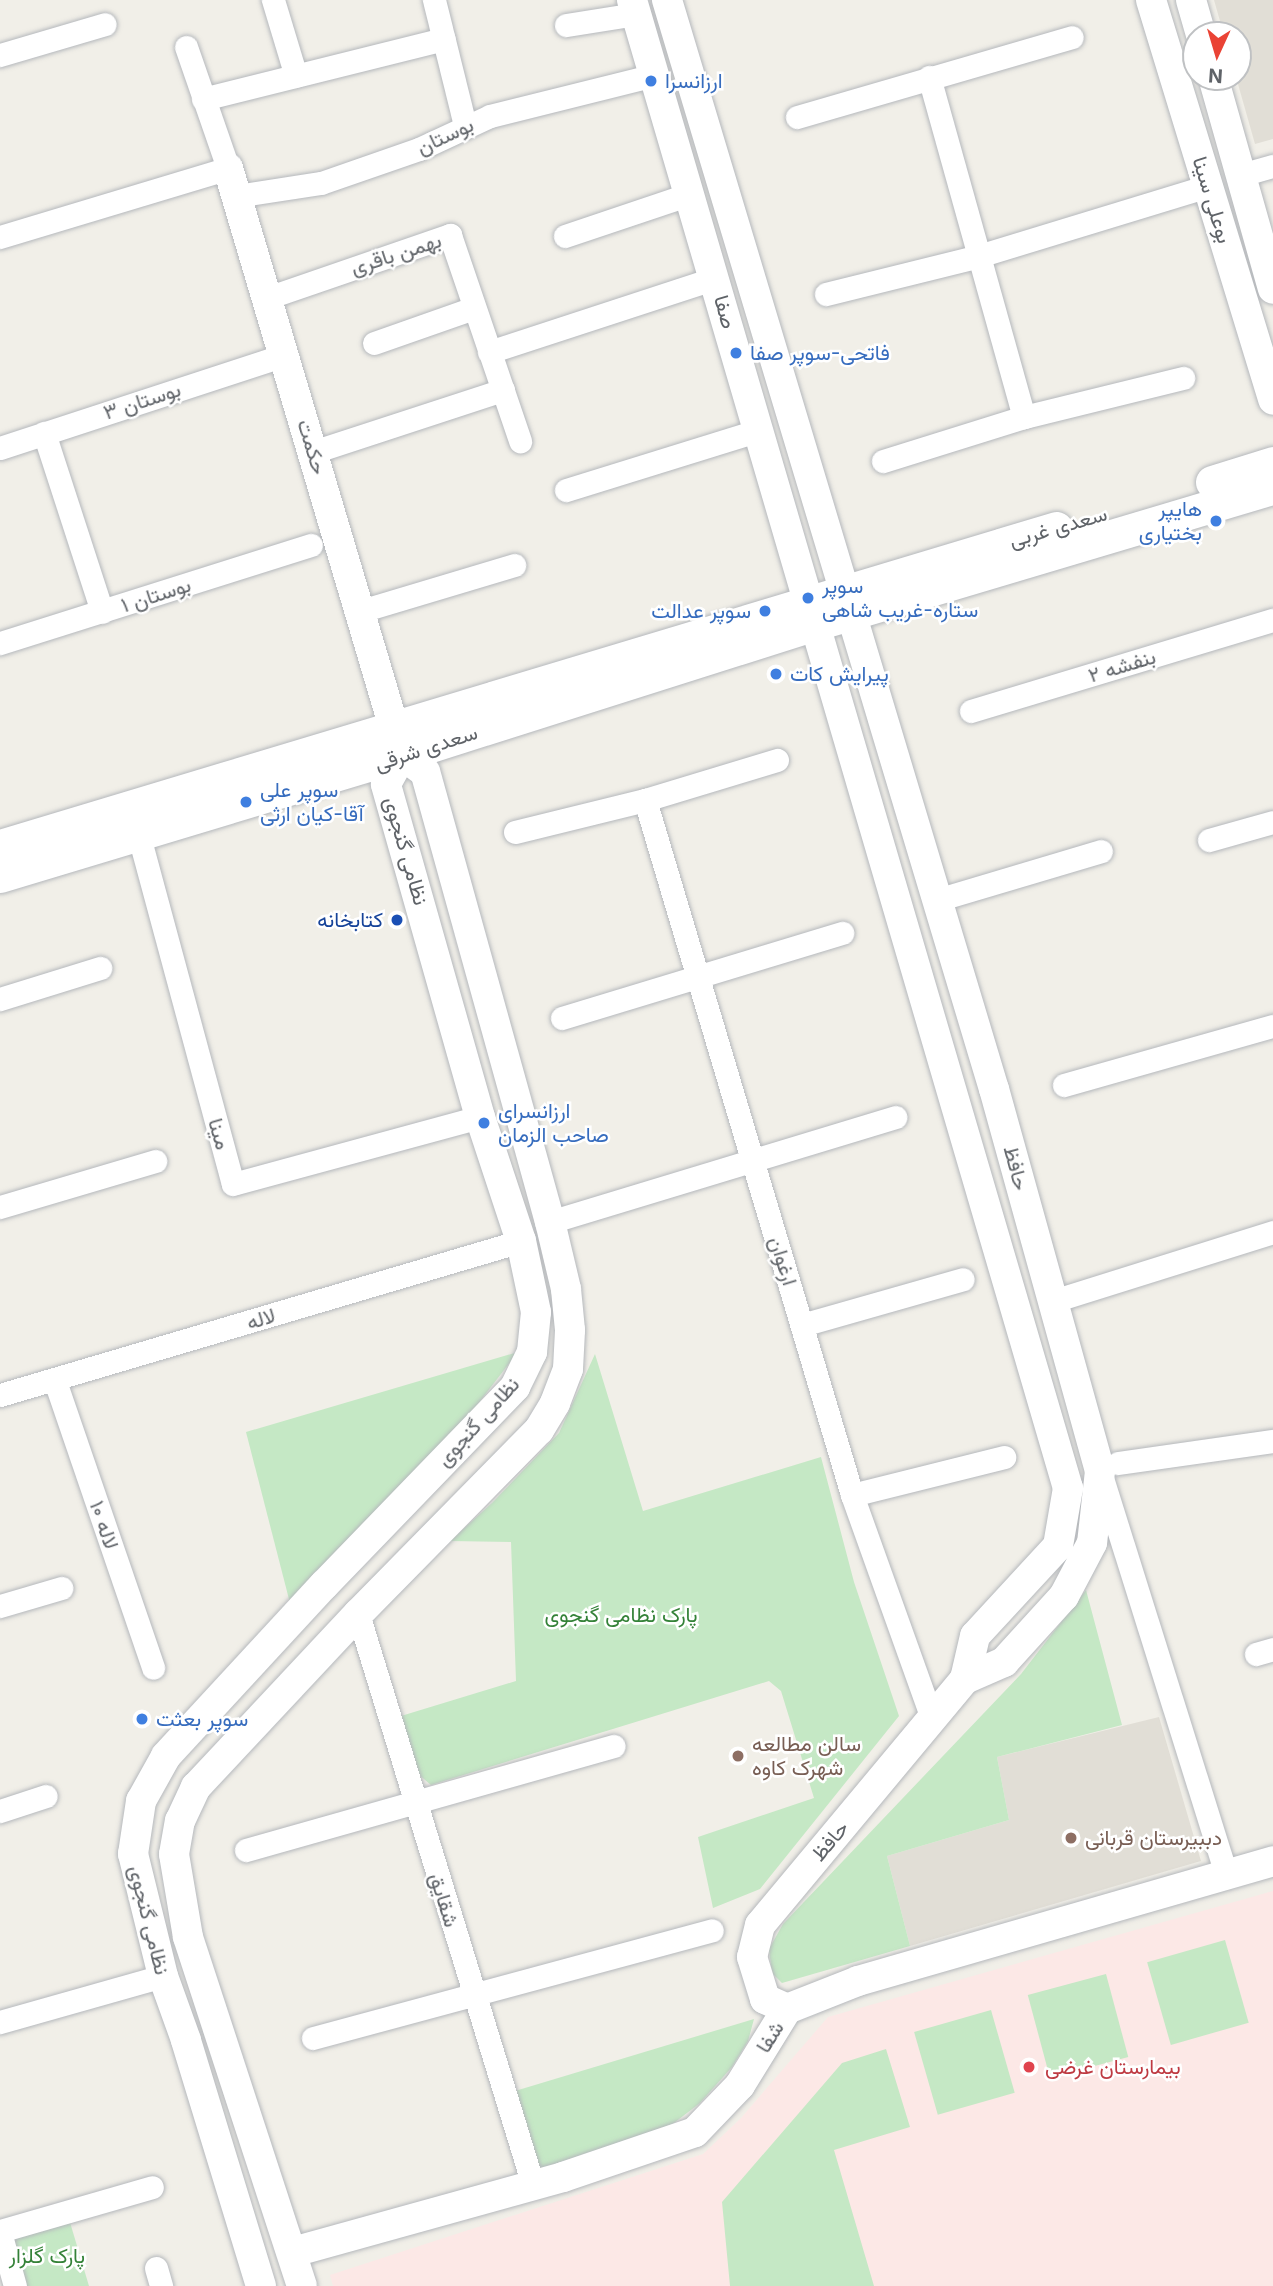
<!DOCTYPE html>
<html>
<head>
<meta charset="utf-8">
<style>
	body { margin:0 }
	#map { position:relative; width:1273px; height:2286px; overflow:hidden; background:#f1efe8; font-family:Inter,Vazirmatn,sans-serif }
	div>[style] { position:absolute }
	.education>* { inset:0; background:#e1ded6 }
	.medical>* { inset:0; background:#fce8e6 }
	.green>* { inset:0; background:#c5e8c5; transform-origin:0 0 }
	.roads { filter:drop-shadow(0 0 2px #b5b8bc) drop-shadow(0 0 2px #b5b8bc) }
	.minor>* { height:23px; margin:-11.5px; padding:0 11.5px; transform-origin:11.5px; border-radius:11.5px; background:#fff }
	.tertiary>* { height:30px; margin:-15px; padding:0 15px; transform-origin:15px; border-radius:15px; background:#fff }
	.secondary>* { height:33px; margin:-16.5px; padding:0 16.5px; transform-origin:16.5px; border-radius:16.5px; background:#fff }
	.dots>* { width:19px; height:19px; translate:-50% -50%; box-sizing:border-box; border:4px solid #fff; border-radius:50% }
	span { translate:-50% -50%; white-space:nowrap; text-align:center; line-height:1.15; -webkit-text-stroke:5px #fff; paint-order:stroke }
	.shop-label { font-size:21px; color:#366cbe }
	.left { translate:0 -50%; text-align:left }
	.right { translate:-100% -50%; text-align:right }
	.street-label { font-size:21px; color:#5f6368 }
	.transit-label { font-size:21px; color:#164399 }
	.park-label { font-size:21px; color:#348238 }
	.education-label { font-size:21px; color:#785e54 }
	.health-label { font-size:21px; color:#be3a42 }
	.north { position:absolute; left:1182px; top:21px; width:70px; height:70px; box-sizing:border-box; background:#fff; border:2px solid #bfc1c3; border-radius:50%; rotate:184deg; font-size:19px; font-weight:700; line-height:28px; text-align:center; color:#5f6368 }
	.north::after { content:''; display:block; margin:auto; width:24px; height:32px; background:#ea4335; clip-path:polygon(50% 0,100% 100%,50% 72%,0 100%) }
</style>
</head>
<body>
<div id="map">
	<div class="education">
		<i style="clip-path:polygon(1214px 0,1273px 0,1273px 139px,1255px 144px,1236px 77px,1238px 35px,1224px 35px)"></i>
		<i style="clip-path:polygon(1159px 1717px,1201px 1861px,910px 1946px,887px 1856px,1009px 1820px,997px 1757px)"></i>
	</div>
	<div class="medical">
		<i style="clip-path:polygon(1273px 1891px,1273px 2286px,333px 2286px,330px 2275px,703px 2154px,741px 2118px,828px 2017px)"></i>
	</div>
	<div class="green">
		<i style="clip-path:polygon(518px 1352px,474px 1409px,291px 1607px,246px 1432px)"></i>
		<i style="clip-path:polygon(595px 1354px,643px 1511px,821px 1457px,854px 1582px,899px 1716px,760px 1889px,713px 1908px,698px 1837px,814px 1798px,781px 1691px,769px 1681px,431px 1785px,418px 1774px,401px 1716px,516px 1681px,511px 1542px,450px 1541px,492px 1503px,559px 1433px)"></i>
		<i style="clip-path:polygon(1086px 1590px,1122px 1725px,997px 1757px,1009px 1820px,887px 1856px,910px 1946px,782px 1983px,772px 1973px,769px 1949px,783px 1924px,1021px 1674px)"></i>
		<i style="left:1225px;top:1940px;width:86px;height:81px;rotate:74deg"></i>
		<i style="left:1106px;top:1974px;width:86px;height:81px;rotate:75deg"></i>
		<i style="left:991px;top:2010px;width:86px;height:80px;rotate:74deg"></i>
		<i style="clip-path:polygon(754px 2019px,748px 2041px,732px 2067px,700px 2103px,670px 2126px,539px 2172px,515px 2091px)"></i>
		<i style="clip-path:polygon(886px 2049px,910px 2127px,834px 2150px,874px 2286px,730px 2286px,722px 2202px,842px 2063px)"></i>
		<i style="clip-path:polygon(69px 2219px,89px 2286px,22px 2286px,8px 2237px)"></i>
	</div>
	<div class="roads">
		<div class="minor">
			<i style="left:273px;top:0;width:79px;rotate:73.2deg"></i>
			<i style="left:434px;top:0;width:129px;rotate:76.1deg"></i>
			<i style="left:566px;top:25px;width:71px;rotate:-8.9deg"></i>
			<i style="left:0;top:55px;width:109px;rotate:-16.4deg"></i>
			<i style="left:929px;top:77px;width:353px;rotate:74.4deg"></i>
			<i style="left:203px;top:99px;width:248px;rotate:-14deg"></i>
			<i style="left:797px;top:117px;width:286px;rotate:-16.2deg"></i>
			<i style="left:1241px;top:175px;width:33px;rotate:-16deg"></i>
			<i style="left:236px;top:196px;width:86px;rotate:-8.7deg"></i>
			<i style="left:321px;top:183px;width:104px;rotate:-19.1deg"></i>
			<i style="left:419px;top:149px;width:78px;rotate:-24.9deg"></i>
			<i style="left:490px;top:116px;width:170px;rotate:-14deg"></i>
			<i style="left:565px;top:236px;width:132px;rotate:-18.6deg"></i>
			<i style="left:0;top:237px;width:238px;rotate:-16.8deg"></i>
			<i style="left:228px;top:168px;width:128px;rotate:-109.1deg"></i>
			<i style="left:826px;top:294px;width:158px;rotate:-13.9deg"></i>
			<i style="left:979px;top:256px;width:239px;rotate:-17deg"></i>
			<i style="left:267px;top:298px;width:194px;rotate:-19deg"></i>
			<i style="left:450px;top:235px;width:218px;rotate:71.2deg"></i>
			<i style="left:374px;top:343px;width:106px;rotate:-19.3deg"></i>
			<i style="left:489px;top:352px;width:238px;rotate:-18.1deg"></i>
			<i style="left:44px;top:433px;width:188px;rotate:72deg"></i>
			<i style="left:0;top:448px;width:300px;rotate:-18.1deg"></i>
			<i style="left:313px;top:452px;width:200px;rotate:-18.1deg"></i>
			<i style="left:883px;top:461px;width:148px;rotate:-17.3deg"></i>
			<i style="left:1024px;top:417px;width:164px;rotate:-13.8deg"></i>
			<i style="left:566px;top:490px;width:203px;rotate:-17.2deg"></i>
			<i style="left:361px;top:611px;width:160px;rotate:-16.7deg"></i>
			<i style="left:0;top:643px;width:326px;rotate:-17.5deg"></i>
			<i style="left:971px;top:711px;width:315px;rotate:-16.8deg"></i>
			<i style="left:645px;top:800px;width:725px;rotate:73.41deg"></i>
			<i style="left:852px;top:1495px;width:238px;rotate:70.3deg"></i>
			<i style="left:515px;top:832px;width:134px;rotate:-13.8deg"></i>
			<i style="left:645px;top:800px;width:138px;rotate:-16.9deg"></i>
			<i style="left:139px;top:836px;width:360px;rotate:74.9deg"></i>
			<i style="left:233px;top:1184px;width:256px;rotate:-15.2deg"></i>
			<i style="left:1209px;top:840px;width:66px;rotate:-15.7deg"></i>
			<i style="left:937px;top:900px;width:171px;rotate:-16.6deg"></i>
			<i style="left:0;top:999px;width:105px;rotate:-17.2deg"></i>
			<i style="left:562px;top:1018px;width:293px;rotate:-16.9deg"></i>
			<i style="left:1064px;top:1085px;width:217px;rotate:-15.8deg"></i>
			<i style="left:0;top:1207px;width:162px;rotate:-16.5deg"></i>
			<i style="left:550px;top:1222px;width:361px;rotate:-16.9deg"></i>
			<i style="left:1053px;top:1301px;width:231px;rotate:-17.4deg"></i>
			<i style="left:802px;top:1325px;width:167px;rotate:-15.9deg"></i>
			<i style="left:55px;top:1381px;width:303px;rotate:71.1deg"></i>
			<i style="left:0;top:1395px;width:543px;rotate:-16.47deg"></i>
			<i style="left:1118px;top:1463px;width:157px;rotate:-8.1deg"></i>
			<i style="left:1102px;top:1478px;width:415px;rotate:72.6deg"></i>
			<i style="left:852px;top:1495px;width:157px;rotate:-14deg"></i>
			<i style="left:0;top:1606px;width:64px;rotate:-16.4deg"></i>
			<i style="left:358px;top:1614px;width:597px;rotate:72.96deg"></i>
			<i style="left:1256px;top:1654px;width:18px;rotate:-16deg"></i>
			<i style="left:0;top:1811px;width:48px;rotate:-18.1deg"></i>
			<i style="left:246px;top:1850px;width:382px;rotate:-15.8deg"></i>
			<i style="left:0;top:2022px;width:169px;rotate:-15.8deg"></i>
			<i style="left:313px;top:2038px;width:413px;rotate:-15.1deg"></i>
			<i style="left:0;top:2231px;width:158px;rotate:-16.1deg"></i>
			<i style="left:0;top:2232px;width:56px;rotate:74.5deg"></i>
			<i style="left:156px;top:2268px;width:19px;rotate:74deg"></i>
		</div>
		<div class="tertiary">
			<i style="left:632px;top:0;width:1551px;rotate:73.67deg"></i>
			<i style="left:1068px;top:1488px;width:59px;rotate:99.8deg"></i>
			<i style="left:1058px;top:1546px;width:122px;rotate:132.7deg"></i>
			<i style="left:975px;top:1636px;width:44px;rotate:103.1deg"></i>
			<i style="left:667px;top:0;width:1137px;rotate:73.29deg"></i>
			<i style="left:994px;top:1089px;width:396px;rotate:74.5deg"></i>
			<i style="left:1100px;top:1471px;width:72px;rotate:96.3deg"></i>
			<i style="left:1092px;top:1543px;width:60px;rotate:117.8deg"></i>
			<i style="left:1064px;top:1596px;width:89px;rotate:132.3deg"></i>
			<i style="left:1004px;top:1662px;width:43px;rotate:156.4deg"></i>
			<i style="left:965px;top:1679px;width:320px;rotate:129.8deg"></i>
			<i style="left:760px;top:1925px;width:33px;rotate:104deg"></i>
			<i style="left:752px;top:1957px;width:44px;rotate:72.8deg"></i>
			<i style="left:765px;top:1999px;width:24px;rotate:24deg"></i>
			<i style="left:1151px;top:0;width:418px;rotate:73deg"></i>
			<i style="left:1191px;top:0;width:36px;rotate:74deg"></i>
			<i style="left:1213px;top:77px;width:220px;rotate:74.2deg"></i>
			<i style="left:228px;top:168px;width:605px;rotate:73.48deg"></i>
			<i style="left:293px;top:2252px;width:280px;rotate:-15.5deg"></i>
			<i style="left:563px;top:2177px;width:139px;rotate:-18.8deg"></i>
			<i style="left:695px;top:2132px;width:65px;rotate:-46.2deg"></i>
			<i style="left:740px;top:2085px;width:89px;rotate:-58.3deg"></i>
			<i style="left:787px;top:2009px;width:76px;rotate:-21.5deg"></i>
			<i style="left:858px;top:1981px;width:432px;rotate:-16.1deg"></i>
			<i style="left:261px;top:2286px;width:257px;rotate:-107deg"></i>
			<i style="left:186px;top:2040px;width:68px;rotate:-109.8deg"></i>
			<i style="left:163px;top:1976px;width:126px;rotate:-103.8deg"></i>
			<i style="left:133px;top:1854px;width:54px;rotate:-81.4deg"></i>
			<i style="left:141px;top:1801px;width:51px;rotate:-60.9deg"></i>
			<i style="left:166px;top:1756px;width:233px;rotate:-47.3deg"></i>
			<i style="left:324px;top:1585px;width:275px;rotate:-46deg"></i>
			<i style="left:515px;top:1387px;width:39px;rotate:-64deg"></i>
			<i style="left:532px;top:1352px;width:40px;rotate:-84.3deg"></i>
			<i style="left:536px;top:1312px;width:73px;rotate:-101.9deg"></i>
			<i style="left:521px;top:1241px;width:131px;rotate:-108.3deg"></i>
			<i style="left:480px;top:1117px;width:346px;rotate:-105.8deg"></i>
			<i style="left:386px;top:784px;width:33px;rotate:-61deg"></i>
			<i style="left:302px;top:2286px;width:367px;rotate:-108.1deg"></i>
			<i style="left:188px;top:1937px;width:84px;rotate:-99.6deg"></i>
			<i style="left:174px;top:1854px;width:34px;rotate:-80deg"></i>
			<i style="left:180px;top:1821px;width:38px;rotate:-65deg"></i>
			<i style="left:196px;top:1787px;width:237px;rotate:-46.9deg"></i>
			<i style="left:358px;top:1614px;width:258px;rotate:-45.5deg"></i>
			<i style="left:539px;top:1430px;width:31px;rotate:-59deg"></i>
			<i style="left:555px;top:1403px;width:36px;rotate:-69deg"></i>
			<i style="left:568px;top:1369px;width:39px;rotate:-87deg"></i>
			<i style="left:570px;top:1330px;width:41px;rotate:-95.6deg"></i>
			<i style="left:566px;top:1289px;width:69px;rotate:-103.4deg"></i>
			<i style="left:550px;top:1222px;width:467px;rotate:-105.5deg"></i>
			<i style="left:425px;top:772px;width:29px;rotate:-144deg"></i>
		</div>
		<div class="secondary">
			<i style="left:1212px;top:482px;width:64px;rotate:-17.3deg"></i>
			<i style="left:0;top:846px;width:1103px;rotate:-16.76deg"></i>
			<i style="left:0;top:876px;width:420px;rotate:-16.8deg"></i>
			<i style="left:402px;top:755px;width:434px;rotate:-17.6deg"></i>
			<i style="left:816px;top:624px;width:477px;rotate:-16.6deg"></i>
		</div>
	</div>
	<div class="dots">
		<i style="left:651px;top:81px;background:#3f7fe0"></i>
		<i style="left:736px;top:353px;background:#3f7fe0"></i>
		<i style="left:1216px;top:521px;background:#3f7fe0"></i>
		<i style="left:808px;top:598px;background:#3f7fe0"></i>
		<i style="left:765px;top:611px;background:#3f7fe0"></i>
		<i style="left:776px;top:674px;background:#3f7fe0"></i>
		<i style="left:246px;top:802px;background:#3f7fe0"></i>
		<i style="left:397px;top:920px;background:#1a4fb4"></i>
		<i style="left:484px;top:1123px;background:#3f7fe0"></i>
		<i style="left:142px;top:1719px;background:#3f7fe0"></i>
		<i style="left:738px;top:1756px;background:#8d6e63"></i>
		<i style="left:1071px;top:1838px;background:#8d6e63"></i>
		<i style="left:1029px;top:2067px;background:#e0444e"></i>
	</div>
	<div class="shop-label">
		<span class="left" style="left:665px;top:81px">ارزانسرا</span>
		<span class="left" style="left:750px;top:353px">فاتحی-سوپر صفا</span>
		<span class="right" style="left:1202px;top:521px">هایپر<br>بختیاری</span>
		<span class="left" style="left:822px;top:598px">سوپر<br>ستاره-غریب شاهی</span>
		<span class="right" style="left:751px;top:611px">سوپر عدالت</span>
		<span class="left" style="left:790px;top:674px">پیرایش کات</span>
		<span class="left" style="left:260px;top:802px">سوپر علی<br>آقا-کیان ارثی</span>
		<span class="left" style="left:498px;top:1123px">ارزانسرای<br>صاحب الزمان</span>
		<span class="left" style="left:156px;top:1719px">سوپر بعثت</span>
	</div>
	<div class="street-label">
		<span style="left:445px;top:136px;rotate:-25deg">بوستان</span>
		<span style="left:1212px;top:200px;rotate:73deg">بوعلی سینا</span>
		<span style="left:396px;top:254px;rotate:-18deg">بهمن باقری</span>
		<span style="left:725px;top:312px;rotate:74deg">صفا</span>
		<span style="left:142px;top:401px;rotate:-18deg">بوستان ۳</span>
		<span style="left:312px;top:447px;rotate:73deg">حکمت</span>
		<span style="left:1058px;top:527px;rotate:-16deg">سعدی غربی</span>
		<span style="left:156px;top:595px;rotate:-18deg">بوستان ۱</span>
		<span style="left:1122px;top:666px;rotate:-17deg">بنفشه ۲</span>
		<span style="left:426px;top:748px;rotate:-18deg">سعدی شرقی</span>
		<span style="left:406px;top:851px;rotate:74deg">نظامی گنجوی</span>
		<span style="left:219px;top:1134px;rotate:74deg">مینا</span>
		<span style="left:1016px;top:1168px;rotate:75deg">حافظ</span>
		<span style="left:783px;top:1261px;rotate:73deg">ارغوان</span>
		<span style="left:261px;top:1319px;rotate:-17deg">لاله</span>
		<span style="left:478px;top:1422px;rotate:-48deg">نظامی گنجوی</span>
		<span style="left:104px;top:1525px;rotate:71deg">لاله ۱۰</span>
		<span style="left:830px;top:1841px;rotate:-50deg">حافظ</span>
		<span style="left:444px;top:1900px;rotate:73deg">شقایق</span>
		<span style="left:149px;top:1920px;rotate:76deg">نظامی گنجوی</span>
		<span style="left:770px;top:2037px;rotate:-58deg">شفا</span>
	</div>
	<div class="transit-label">
		<span class="right" style="left:383px;top:920px">کتابخانه</span>
	</div>
	<div class="park-label">
		<span style="left:621px;top:1615px">پارک نظامی گنجوی</span>
		<span style="left:47px;top:2256px">پارک گلزار</span>
	</div>
	<div class="education-label">
		<span class="left" style="left:752px;top:1756px">سالن مطالعه<br>شهرک کاوه</span>
		<span class="left" style="left:1085px;top:1838px">دببیرستان قربانی</span>
	</div>
	<div class="health-label">
		<span class="left" style="left:1045px;top:2067px">بیمارستان غرضی</span>
	</div>
	<div class="north">N</div>
</div>
</body>
</html>
